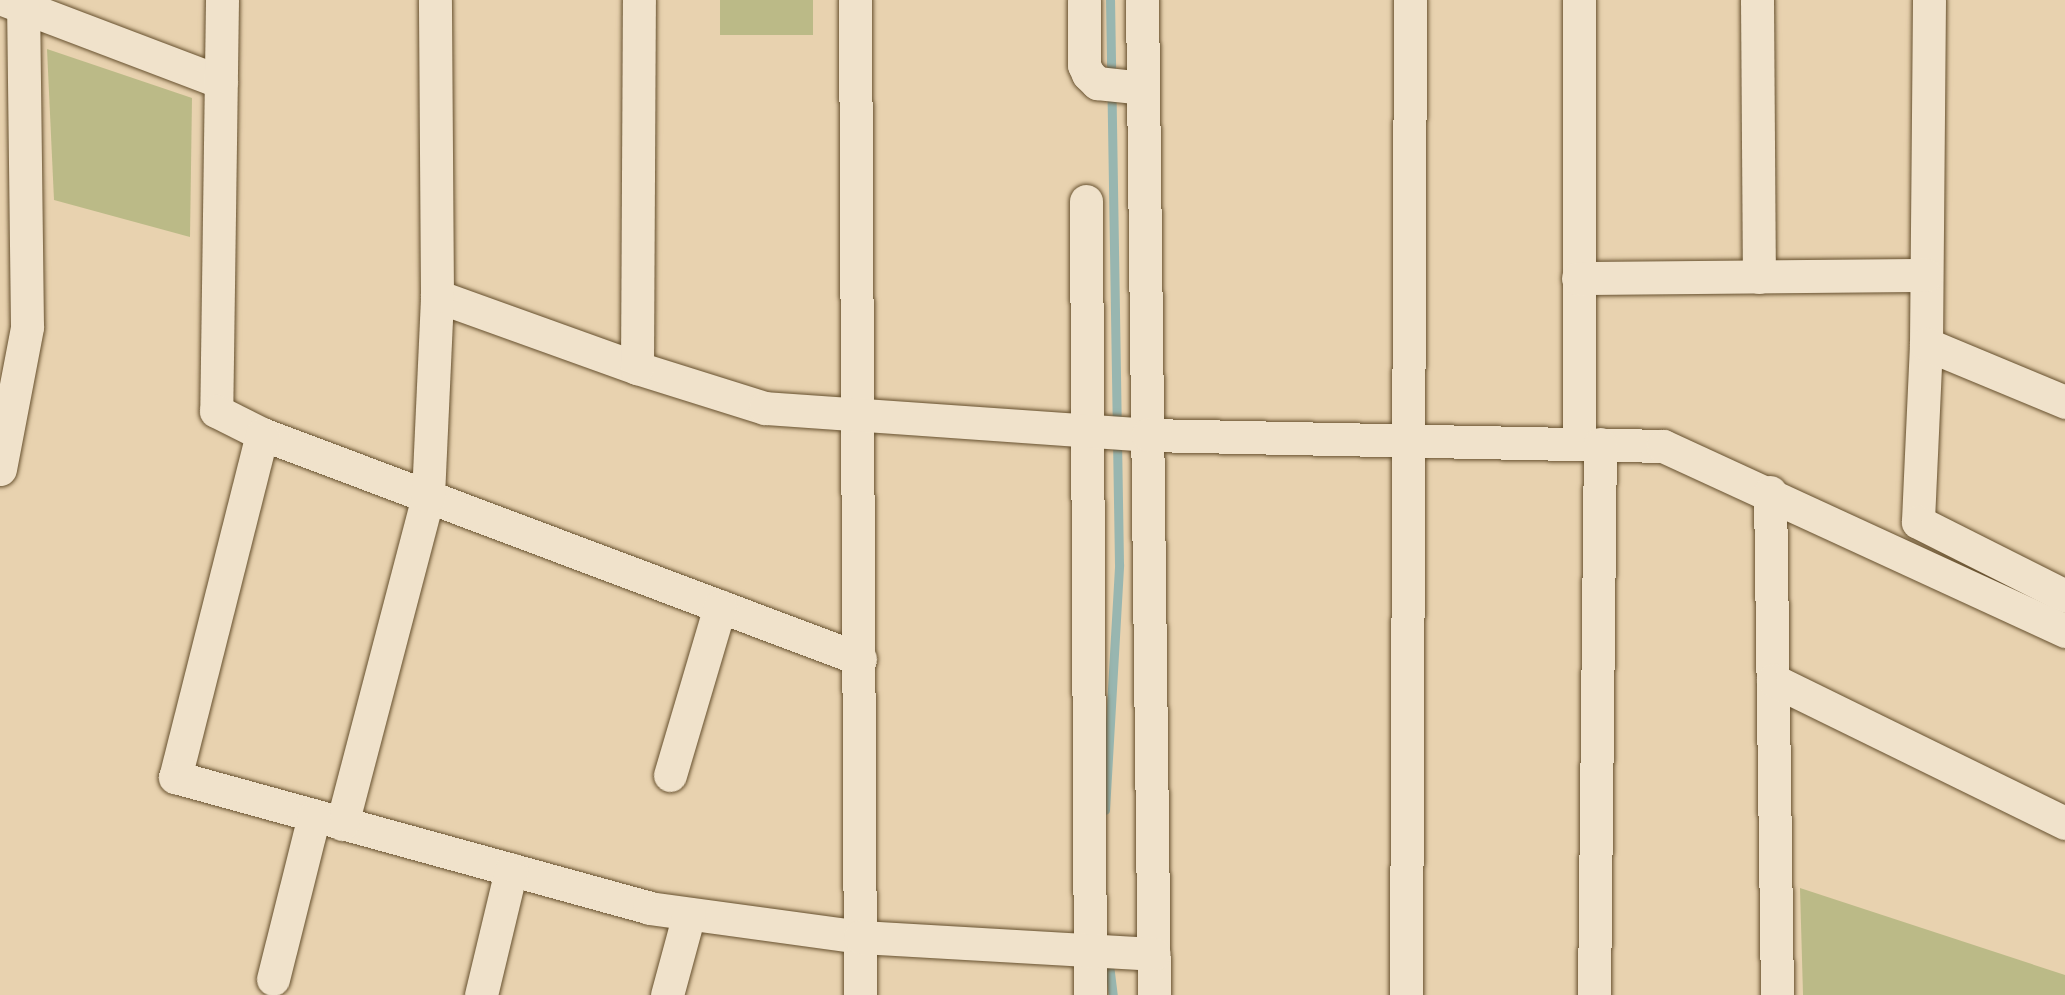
<!DOCTYPE html>
<html>
<head>
<meta charset="utf-8">
<style>
	body { margin:0 }
	#map { position:relative; width:2065px; height:995px; overflow:hidden; background:#e8d2af; font-family:Alegreya,serif }
	div>[style] { position:absolute }
	.green>* { inset:0; background:#bbba87; transform-origin:0 0 }
	.stream>* { height:9px; margin:-4.5px; padding:0 4.5px; transform-origin:4.5px; border-radius:4.5px; background:#98b6b0 }
	.roads { filter:drop-shadow(0 0 2px #66502e) drop-shadow(0 0 2px #66502e) }
	.minor>* { height:33px; margin:-16.5px; padding:0 16.5px; transform-origin:16.5px; border-radius:16.5px; background:#f0e2cb }
	span { translate:-50% -50%; white-space:nowrap; text-align:center; line-height:1.15; -webkit-text-stroke:4.5px #f0e2cb; paint-order:stroke }
</style>
</head>
<body>
<div id="map">
	<div class="green">
		<i style="left:720px;top:0;width:93px;height:35px"></i>
		<i style="clip-path:polygon(47px 49px,192px 98px,190px 237px,54px 200px)"></i>
		<i style="clip-path:polygon(1800px 888px,2065px 975px,2065px 995px,1803px 995px)"></i>
	</div>
	<div class="stream">
		<i style="left:1105px;top:810px;width:246px;rotate:-86.7deg"></i>
		<i style="left:1119px;top:564px;width:564px;rotate:-90.91deg"></i>
		<i style="left:1108px;top:956px;width:39px;rotate:83deg"></i>
	</div>
	<div class="roads">
		<div class="minor">
			<i style="left:5px;top:0;width:231px;rotate:20.8deg"></i>
			<i style="left:222px;top:0;width:411px;rotate:90.8deg"></i>
			<i style="left:216px;top:411px;width:51px;rotate:26.6deg"></i>
			<i style="left:262px;top:434px;width:639px;rotate:20.62deg"></i>
			<i style="left:855px;top:0;width:995px;rotate:89.71deg"></i>
			<i style="left:1084px;top:0;width:65px;rotate:90deg"></i>
			<i style="left:1084px;top:65px;width:10px;rotate:66deg"></i>
			<i style="left:1088px;top:74px;width:13px;rotate:45deg"></i>
			<i style="left:1097px;top:83px;width:46px;rotate:6.2deg"></i>
			<i style="left:1142px;top:0;width:995px;rotate:89.31deg"></i>
			<i style="left:1579px;top:0;width:444px;rotate:90deg"></i>
			<i style="left:1757px;top:0;width:277px;rotate:89.6deg"></i>
			<i style="left:1929px;top:0;width:344px;rotate:90.5deg"></i>
			<i style="left:1926px;top:344px;width:178px;rotate:92.6deg"></i>
			<i style="left:1918px;top:522px;width:165px;rotate:26.7deg"></i>
			<i style="left:1086px;top:201px;width:794px;rotate:89.71deg"></i>
			<i style="left:1578px;top:278px;width:348px;rotate:-0.5deg"></i>
			<i style="left:437px;top:296px;width:213px;rotate:19.8deg"></i>
			<i style="left:637px;top:368px;width:134px;rotate:17.4deg"></i>
			<i style="left:765px;top:408px;width:384px;rotate:4deg"></i>
			<i style="left:1148px;top:435px;width:515px;rotate:1.22deg"></i>
			<i style="left:1663px;top:446px;width:443px;rotate:24.7deg"></i>
			<i style="left:1926px;top:344px;width:151px;rotate:22.6deg"></i>
			<i style="left:637px;top:368px;width:368px;rotate:-89.7deg"></i>
			<i style="left:262px;top:434px;width:354px;rotate:104.2deg"></i>
			<i style="left:175px;top:777px;width:492px;rotate:15.4deg"></i>
			<i style="left:649px;top:908px;width:213px;rotate:7.8deg"></i>
			<i style="left:860px;top:937px;width:294px;rotate:3.3deg"></i>
			<i style="left:0;top:469px;width:145px;rotate:-79.2deg"></i>
			<i style="left:27px;top:327px;width:320px;rotate:-90.7deg"></i>
			<i style="left:1770px;top:492px;width:503px;rotate:89.2deg"></i>
			<i style="left:1773px;top:680px;width:325px;rotate:26.1deg"></i>
			<i style="left:670px;top:775px;width:176px;rotate:-73.5deg"></i>
			<i style="left:342px;top:824px;width:339px;rotate:-75.3deg"></i>
			<i style="left:428px;top:496px;width:200px;rotate:-87.4deg"></i>
			<i style="left:437px;top:296px;width:296px;rotate:-90.4deg"></i>
			<i style="left:273px;top:979px;width:168px;rotate:-75.9deg"></i>
			<i style="left:481px;top:995px;width:129px;rotate:-76.5deg"></i>
			<i style="left:667px;top:995px;width:84px;rotate:-74.8deg"></i>
			<i style="left:1406px;top:995px;width:995px;rotate:-89.77deg"></i>
			<i style="left:1594px;top:995px;width:551px;rotate:-89.38deg"></i>
		</div>
	</div>
</div>
</body>
</html>
